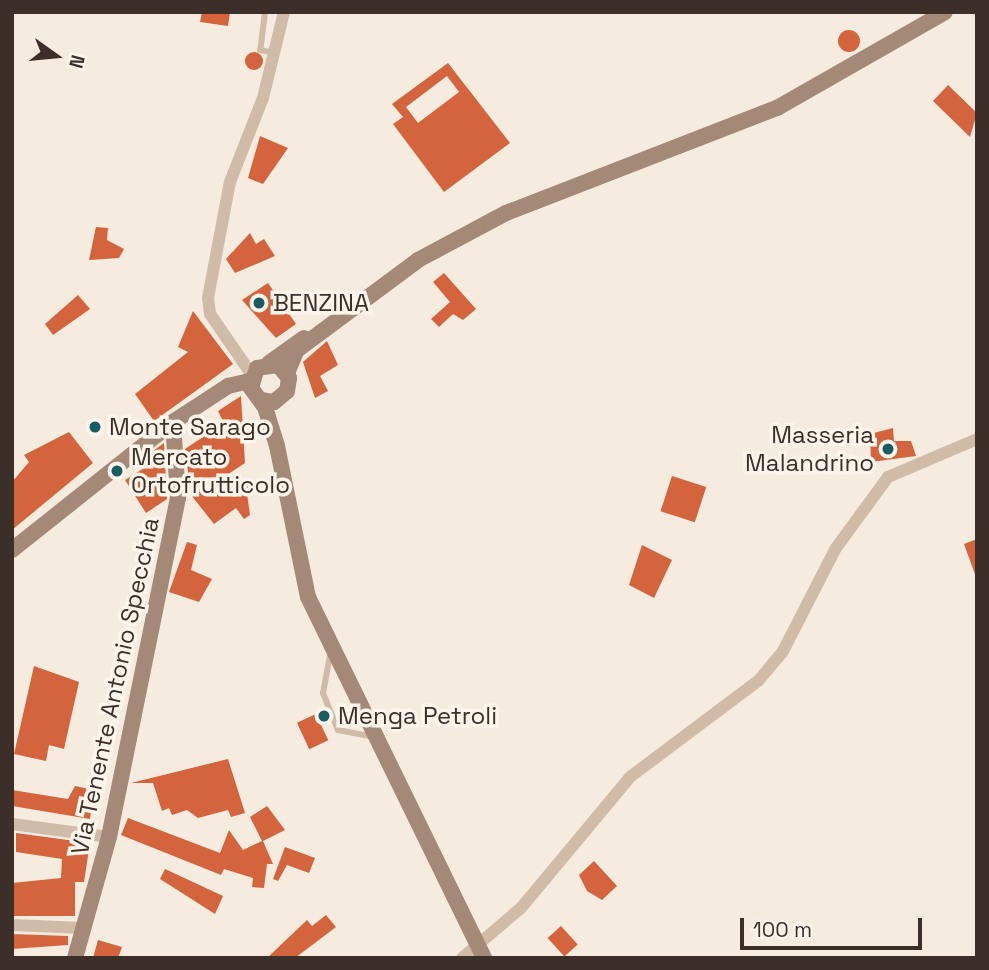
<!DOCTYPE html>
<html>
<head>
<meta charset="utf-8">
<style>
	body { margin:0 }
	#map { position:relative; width:989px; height:970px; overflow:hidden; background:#f5ebde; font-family:"Space Grotesk",sans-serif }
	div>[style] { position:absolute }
	.building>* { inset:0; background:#d4643e; transform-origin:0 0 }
	.round { border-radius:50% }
	.lane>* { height:6px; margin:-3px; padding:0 3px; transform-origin:3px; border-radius:3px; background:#d0baa8 }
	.street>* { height:12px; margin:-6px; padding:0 6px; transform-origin:6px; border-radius:6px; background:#d0baa8 }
	.secondary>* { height:16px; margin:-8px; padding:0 8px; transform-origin:8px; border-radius:8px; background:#a48979 }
	.dots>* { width:19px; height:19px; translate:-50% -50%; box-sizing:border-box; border:4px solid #fcf5ec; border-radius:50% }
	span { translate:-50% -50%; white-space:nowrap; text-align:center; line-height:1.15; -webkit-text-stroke:7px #fcf5ec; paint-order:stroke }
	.poi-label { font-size:24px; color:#3c2f29 }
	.left { translate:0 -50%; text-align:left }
	.right { translate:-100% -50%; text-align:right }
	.street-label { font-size:24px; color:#3c2f29 }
	.frame { position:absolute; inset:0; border:14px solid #3c2f29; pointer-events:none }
	.north { position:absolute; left:21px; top:21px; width:70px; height:70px; -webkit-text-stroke:5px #fcf5ec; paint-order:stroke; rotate:105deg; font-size:19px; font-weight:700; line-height:28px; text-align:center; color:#3c2f29 }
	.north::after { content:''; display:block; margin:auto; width:24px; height:32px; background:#3c2f29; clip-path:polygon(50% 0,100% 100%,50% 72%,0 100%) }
	.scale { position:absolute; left:740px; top:918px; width:182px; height:32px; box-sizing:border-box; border:4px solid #3c2f29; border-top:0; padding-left:9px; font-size:21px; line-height:24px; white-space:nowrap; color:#3c2f29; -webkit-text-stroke:5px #fcf5ec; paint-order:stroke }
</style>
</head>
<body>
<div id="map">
	<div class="building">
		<i style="clip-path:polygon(202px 12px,230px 12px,228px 26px,200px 22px)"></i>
		<i class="round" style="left:838px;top:30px;width:22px;height:22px"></i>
		<i class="round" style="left:245px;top:52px;width:18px;height:18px"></i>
		<i style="clip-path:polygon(evenodd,448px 63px,510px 143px,444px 192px,393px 124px,403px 117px,392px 104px,448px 63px,447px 76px,459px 92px,418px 123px,406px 107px,447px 76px)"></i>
		<i style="clip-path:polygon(948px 85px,977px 113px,970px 137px,933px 101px)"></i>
		<i style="clip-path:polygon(260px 136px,288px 148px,263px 184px,248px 178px)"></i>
		<i style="clip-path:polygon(96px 227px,108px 228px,107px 240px,124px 249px,119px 258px,89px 260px)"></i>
		<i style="clip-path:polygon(250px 233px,256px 244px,264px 239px,275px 256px,235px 273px,226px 259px)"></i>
		<i style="clip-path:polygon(444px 273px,476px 309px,463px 320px,453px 314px,439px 327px,431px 319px,450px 302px,433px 282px)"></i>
		<i style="clip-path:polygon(268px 283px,296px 324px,276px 338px,242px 300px)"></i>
		<i style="clip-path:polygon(78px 295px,90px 309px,53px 335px,45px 324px)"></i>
		<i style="clip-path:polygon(193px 311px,233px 364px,154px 421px,135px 394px,188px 352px,178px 347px)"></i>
		<i style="clip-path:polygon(327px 341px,338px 365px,320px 376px,328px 391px,315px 398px,303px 362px)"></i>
		<i style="clip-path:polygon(241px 396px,245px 463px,212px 485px,254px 482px,255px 491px,247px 493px,250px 515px,244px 519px,236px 508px,214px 524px,191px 495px,185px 449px,224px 423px,218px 411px)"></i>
		<i style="clip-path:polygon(893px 428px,894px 441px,911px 441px,916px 456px,871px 462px,870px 434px)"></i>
		<i style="clip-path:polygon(69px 432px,93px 463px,12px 530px,12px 482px,29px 462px,24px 455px)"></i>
		<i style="clip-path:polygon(164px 443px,167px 499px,146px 513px,125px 480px,154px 462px,149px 454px)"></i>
		<i style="left:672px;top:476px;width:36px;height:37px;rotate:18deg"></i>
		<i style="clip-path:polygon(977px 539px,977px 577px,976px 577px,964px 544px)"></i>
		<i style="clip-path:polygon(187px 542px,197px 545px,191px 570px,212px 579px,199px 602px,169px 592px)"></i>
		<i style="clip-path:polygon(642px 545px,672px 560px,654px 598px,629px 585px)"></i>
		<i style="clip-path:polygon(34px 666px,79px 682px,64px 749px,49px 745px,46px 761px,14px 754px)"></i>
		<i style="left:316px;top:714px;width:29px;height:21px;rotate:65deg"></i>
		<i style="clip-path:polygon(228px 759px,245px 813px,231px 817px,228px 810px,198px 818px,187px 810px,172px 815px,169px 808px,162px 811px,153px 783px,131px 783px)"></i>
		<i style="clip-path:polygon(75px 786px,94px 790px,90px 819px,12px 806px,12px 790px,68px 799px)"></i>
		<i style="clip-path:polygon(267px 806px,285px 830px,263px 841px,273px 864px,267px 864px,264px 888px,252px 887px,253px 878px,224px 869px,221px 875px,121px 835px,128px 818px,220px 853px,229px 830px,243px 850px,262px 841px,250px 817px)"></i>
		<i style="clip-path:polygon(16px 833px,90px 843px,84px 882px,75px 882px,75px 916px,12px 916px,12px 883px,61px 878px,62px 859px,16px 852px)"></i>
		<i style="clip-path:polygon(285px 847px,315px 858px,309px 873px,287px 865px,278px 881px,273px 879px)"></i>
		<i style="clip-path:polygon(594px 861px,617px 886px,602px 900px,587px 891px,579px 875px)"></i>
		<i style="clip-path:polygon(165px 869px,223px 896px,215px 914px,160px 879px)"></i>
		<i style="clip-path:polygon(326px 915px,336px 927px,295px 958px,267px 958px,307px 920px,312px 926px)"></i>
		<i style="left:561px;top:926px;width:25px;height:18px;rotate:48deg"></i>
		<i style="clip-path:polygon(12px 934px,68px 936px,68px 945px,12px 949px)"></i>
		<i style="clip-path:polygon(98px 940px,122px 947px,118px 958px,93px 958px)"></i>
	</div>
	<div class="lane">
		<i style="left:265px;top:12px;width:38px;rotate:97deg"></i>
		<i style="left:260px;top:50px;width:15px;rotate:11deg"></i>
		<i style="left:331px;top:650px;width:44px;rotate:100.5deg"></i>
		<i style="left:323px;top:693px;width:40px;rotate:68deg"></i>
		<i style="left:338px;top:730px;width:36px;rotate:11deg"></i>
	</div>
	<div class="street">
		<i style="left:252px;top:375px;width:74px;rotate:-124.5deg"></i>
		<i style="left:210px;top:314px;width:16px;rotate:-97deg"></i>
		<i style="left:208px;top:298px;width:118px;rotate:-79.3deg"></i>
		<i style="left:230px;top:182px;width:90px;rotate:-68.6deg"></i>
		<i style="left:263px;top:98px;width:89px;rotate:-76.3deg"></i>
		<i style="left:12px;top:824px;width:98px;rotate:7.6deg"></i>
		<i style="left:12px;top:925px;width:71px;rotate:2.4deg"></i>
		<i style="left:462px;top:958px;width:77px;rotate:-40.3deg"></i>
		<i style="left:521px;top:908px;width:170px;rotate:-50.2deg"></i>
		<i style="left:630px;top:777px;width:161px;rotate:-36.9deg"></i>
		<i style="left:759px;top:680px;width:35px;rotate:-50deg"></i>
		<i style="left:782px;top:653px;width:118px;rotate:-62.8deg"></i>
		<i style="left:836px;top:548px;width:88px;rotate:-53.8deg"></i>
		<i style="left:888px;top:477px;width:97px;rotate:-23.1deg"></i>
	</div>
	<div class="secondary">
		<i style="left:269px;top:363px;width:43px;rotate:-35.5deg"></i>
		<i style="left:287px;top:373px;width:25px;rotate:-67deg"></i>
		<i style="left:297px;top:350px;width:151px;rotate:-36.6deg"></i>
		<i style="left:418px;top:260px;width:100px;rotate:-28.1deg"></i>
		<i style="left:506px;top:213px;width:291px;rotate:-21.2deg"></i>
		<i style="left:777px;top:108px;width:193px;rotate:-29.7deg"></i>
		<i style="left:261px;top:400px;width:13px;rotate:9deg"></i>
		<i style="left:274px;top:402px;width:17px;rotate:-40deg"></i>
		<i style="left:287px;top:391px;width:13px;rotate:-81deg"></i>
		<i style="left:289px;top:378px;width:17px;rotate:-130deg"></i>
		<i style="left:278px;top:365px;width:21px;rotate:172deg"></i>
		<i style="left:257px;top:368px;width:21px;rotate:107deg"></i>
		<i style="left:251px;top:388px;width:24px;rotate:54deg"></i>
		<i style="left:265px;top:407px;width:41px;rotate:72.9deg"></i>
		<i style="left:277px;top:446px;width:154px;rotate:78.4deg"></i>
		<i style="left:308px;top:597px;width:402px;rotate:64deg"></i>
		<i style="left:12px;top:550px;width:206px;rotate:-38.5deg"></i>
		<i style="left:173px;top:422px;width:66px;rotate:-33.2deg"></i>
		<i style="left:228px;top:386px;width:23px;rotate:-13deg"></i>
		<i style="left:75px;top:958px;width:126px;rotate:-74.3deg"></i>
		<i style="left:109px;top:837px;width:347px;rotate:-78.5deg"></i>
		<i style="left:178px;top:497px;width:75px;rotate:-93.8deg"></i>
	</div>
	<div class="dots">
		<i style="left:259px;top:303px;background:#195d63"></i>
		<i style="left:95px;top:427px;background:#195d63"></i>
		<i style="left:888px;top:449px;background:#195d63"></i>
		<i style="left:117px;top:471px;background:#195d63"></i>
		<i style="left:324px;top:716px;background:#195d63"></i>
	</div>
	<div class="poi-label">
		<span class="left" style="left:273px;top:303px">BENZINA</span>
		<span class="left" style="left:109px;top:427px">Monte Sarago</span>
		<span class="right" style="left:874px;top:449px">Masseria<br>Malandrino</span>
		<span class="left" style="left:131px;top:471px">Mercato<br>Ortofrutticolo</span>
		<span class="left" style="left:338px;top:716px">Menga Petroli</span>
	</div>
	<div class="street-label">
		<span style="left:115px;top:686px;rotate:-78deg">Via Tenente Antonio Specchia</span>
	</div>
	<div class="frame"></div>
	<div class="north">N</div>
	<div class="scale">100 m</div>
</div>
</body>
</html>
